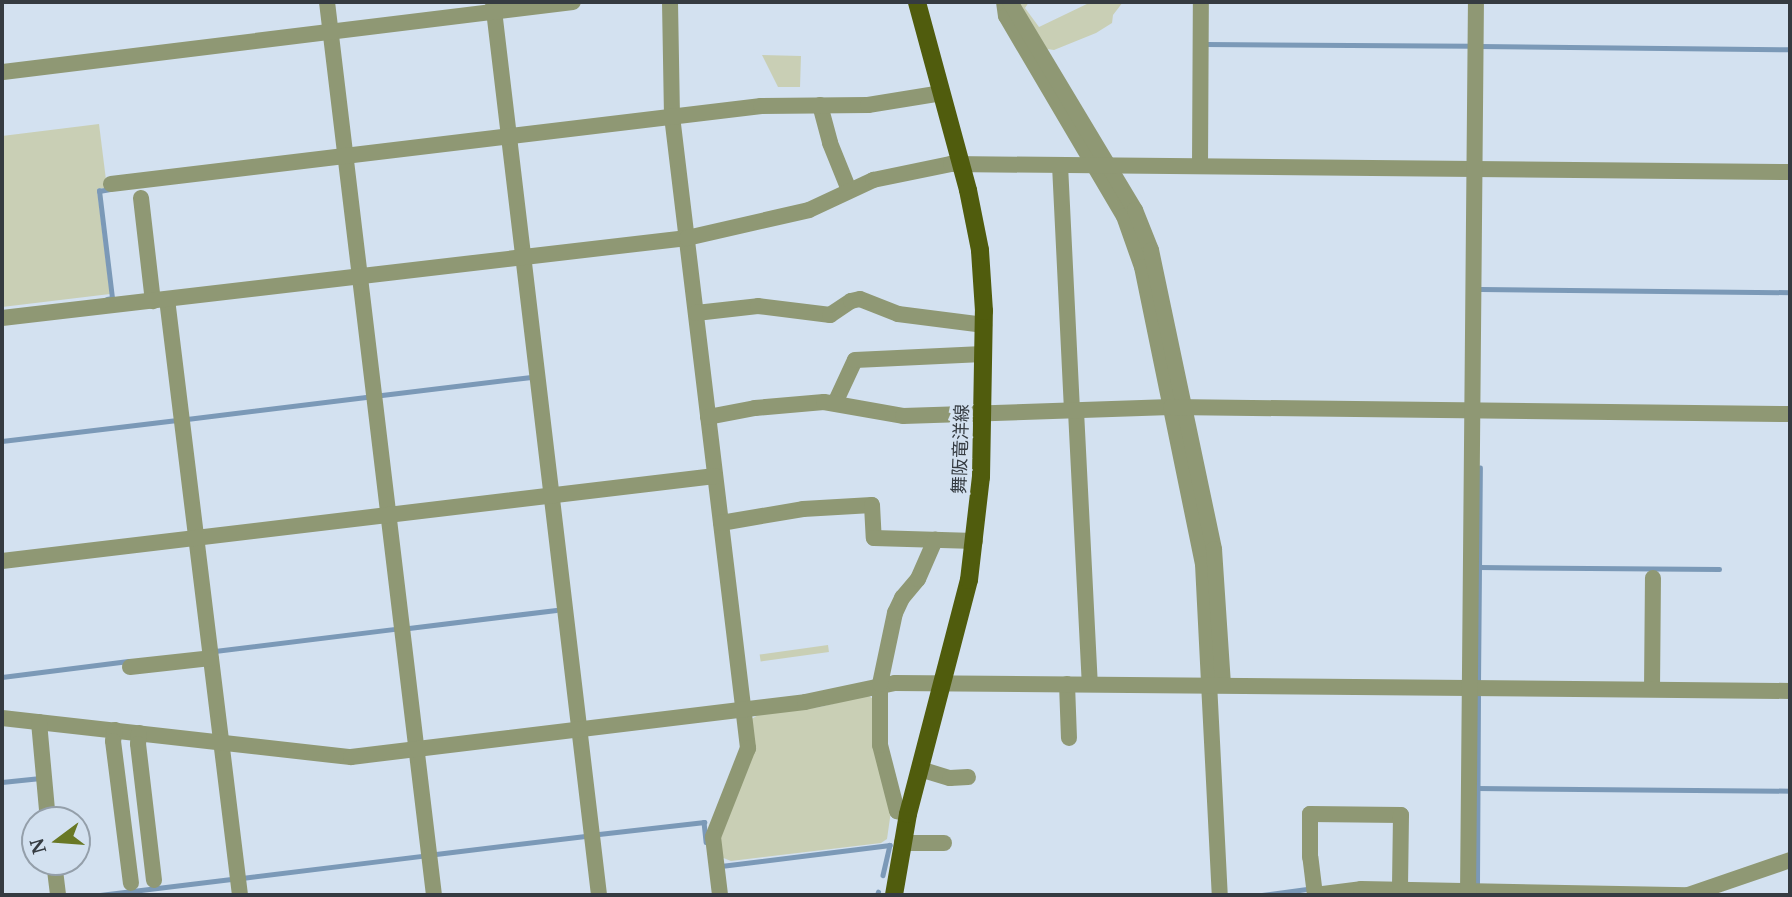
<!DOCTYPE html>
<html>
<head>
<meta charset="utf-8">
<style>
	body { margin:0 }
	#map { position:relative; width:1792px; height:897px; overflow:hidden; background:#d3e1f0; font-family:"Noto Serif","Noto Sans JP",serif }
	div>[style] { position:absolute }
	.green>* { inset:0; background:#c9cfb5; transform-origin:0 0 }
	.stream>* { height:4.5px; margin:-2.25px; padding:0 2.25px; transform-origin:2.25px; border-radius:2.25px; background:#7b99b7 }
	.minor>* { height:16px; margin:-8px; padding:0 8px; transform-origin:8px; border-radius:8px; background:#8f9874 }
	.major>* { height:18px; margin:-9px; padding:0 9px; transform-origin:9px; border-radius:9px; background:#505c0d }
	span { translate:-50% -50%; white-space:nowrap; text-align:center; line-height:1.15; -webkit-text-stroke:7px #d3e1f0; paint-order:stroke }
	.street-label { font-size:18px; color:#353b41 }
	.frame { position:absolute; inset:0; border:4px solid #353b41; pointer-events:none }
	.north { position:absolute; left:21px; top:806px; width:70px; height:70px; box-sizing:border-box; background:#d3e1f0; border:2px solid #949faa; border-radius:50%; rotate:254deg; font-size:19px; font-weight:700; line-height:28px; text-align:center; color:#353b41 }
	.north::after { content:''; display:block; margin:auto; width:24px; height:32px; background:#697825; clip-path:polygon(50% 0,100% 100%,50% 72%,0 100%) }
</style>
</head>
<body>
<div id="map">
	<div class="green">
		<i style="clip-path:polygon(1016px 2px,1029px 2px,1025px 8px,1039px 27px,1091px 2px,1123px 2px,1113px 15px,1112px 23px,1096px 33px,1054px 50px,1047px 49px)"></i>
		<i style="clip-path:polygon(762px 55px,801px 56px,800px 87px,778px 87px)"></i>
		<i style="clip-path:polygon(99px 124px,107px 188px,97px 189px,110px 294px,2px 307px,2px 136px)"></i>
		<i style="left:828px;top:645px;width:7px;height:69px;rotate:82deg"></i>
		<i style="clip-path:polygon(868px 695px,873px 699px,891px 811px,887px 839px,881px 843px,731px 861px,721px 857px,718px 844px,750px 720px,758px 715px,820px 707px)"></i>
	</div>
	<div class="stream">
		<i style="left:1206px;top:44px;width:265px;rotate:0.4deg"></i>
		<i style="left:1479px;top:46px;width:311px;rotate:0.6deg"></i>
		<i style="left:1481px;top:289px;width:309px;rotate:0.6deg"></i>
		<i style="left:107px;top:299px;width:5px;rotate:-11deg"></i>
		<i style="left:112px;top:298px;width:108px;rotate:-96.9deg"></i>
		<i style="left:99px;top:191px;width:11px;rotate:-10deg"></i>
		<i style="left:382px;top:395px;width:150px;rotate:-6.9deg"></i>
		<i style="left:187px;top:419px;width:180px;rotate:-7deg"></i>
		<i style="left:2px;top:441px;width:176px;rotate:-6.8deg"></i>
		<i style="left:1479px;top:567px;width:240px;rotate:0.5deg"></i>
		<i style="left:409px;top:628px;width:148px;rotate:-7deg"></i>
		<i style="left:215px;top:651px;width:181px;rotate:-7deg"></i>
		<i style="left:2px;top:677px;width:127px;rotate:-7.2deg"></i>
		<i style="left:1478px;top:683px;width:215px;rotate:-89.5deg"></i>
		<i style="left:2px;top:782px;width:36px;rotate:-6deg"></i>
		<i style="left:1477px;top:788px;width:313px;rotate:0.5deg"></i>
		<i style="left:599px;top:834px;width:106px;rotate:-6.5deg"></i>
		<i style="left:704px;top:822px;width:20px;rotate:84deg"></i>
		<i style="left:436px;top:854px;width:150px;rotate:-6.9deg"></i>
		<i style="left:721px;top:866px;width:170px;rotate:-7.1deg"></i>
		<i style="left:890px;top:845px;width:31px;rotate:103deg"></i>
		<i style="left:242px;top:878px;width:181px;rotate:-7deg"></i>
		<i style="left:1477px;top:884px;width:192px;rotate:-89.7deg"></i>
		<i style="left:100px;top:895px;width:134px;rotate:-6.9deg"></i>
		<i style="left:877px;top:895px;width:3px;rotate:-72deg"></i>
		<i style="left:1262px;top:895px;width:45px;rotate:-7.6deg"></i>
	</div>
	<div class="minor">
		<i style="left:327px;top:2px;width:899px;rotate:83.17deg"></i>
		<i style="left:493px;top:2px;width:899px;rotate:83.23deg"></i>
		<i style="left:670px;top:2px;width:114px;rotate:89deg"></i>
		<i style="left:672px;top:116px;width:637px;rotate:83.14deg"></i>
		<i style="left:748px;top:748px;width:96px;rotate:111.5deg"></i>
		<i style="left:713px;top:837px;width:58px;rotate:83.1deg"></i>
		<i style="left:1004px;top:2px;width:14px;rotate:82deg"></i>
		<i style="left:1006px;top:16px;width:232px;rotate:59.5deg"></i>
		<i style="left:1124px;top:216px;width:54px;rotate:70.6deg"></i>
		<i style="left:1142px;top:267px;width:303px;rotate:78.4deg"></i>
		<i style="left:1203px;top:564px;width:331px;rotate:87.1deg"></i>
		<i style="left:1010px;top:2px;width:243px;rotate:59deg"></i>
		<i style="left:1135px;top:210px;width:43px;rotate:68.2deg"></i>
		<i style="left:1151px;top:250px;width:306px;rotate:78.1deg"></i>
		<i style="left:1214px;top:549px;width:136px;rotate:86.2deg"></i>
		<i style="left:3px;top:72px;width:574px;rotate:-7deg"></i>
		<i style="left:820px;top:105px;width:39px;rotate:75deg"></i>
		<i style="left:830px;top:143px;width:51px;rotate:68deg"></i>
		<i style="left:1060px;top:165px;width:246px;rotate:87.2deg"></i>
		<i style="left:1200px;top:166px;width:164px;rotate:-89.7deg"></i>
		<i style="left:111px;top:184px;width:655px;rotate:-6.84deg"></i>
		<i style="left:761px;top:106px;width:107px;rotate:-0.5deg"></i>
		<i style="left:868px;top:105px;width:75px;rotate:-9.2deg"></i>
		<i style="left:141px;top:198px;width:104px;rotate:83.4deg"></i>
		<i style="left:167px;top:299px;width:600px;rotate:83.02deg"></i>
		<i style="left:696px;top:313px;width:62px;rotate:-6.4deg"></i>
		<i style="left:758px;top:306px;width:73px;rotate:7.1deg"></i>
		<i style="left:830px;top:315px;width:25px;rotate:-34deg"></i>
		<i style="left:851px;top:301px;width:9px;rotate:-13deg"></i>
		<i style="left:860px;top:299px;width:41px;rotate:21.5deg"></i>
		<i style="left:898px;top:314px;width:87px;rotate:7.3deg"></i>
		<i style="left:2px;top:318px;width:690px;rotate:-6.66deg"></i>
		<i style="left:687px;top:238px;width:125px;rotate:-12.9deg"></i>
		<i style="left:809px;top:210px;width:71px;rotate:-25.1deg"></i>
		<i style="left:873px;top:180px;width:80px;rotate:-11.6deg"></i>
		<i style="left:951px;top:164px;width:839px;rotate:0.55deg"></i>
		<i style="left:835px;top:403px;width:47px;rotate:-65.1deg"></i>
		<i style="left:855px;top:360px;width:128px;rotate:-2.7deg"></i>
		<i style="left:1076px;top:411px;width:273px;rotate:87.1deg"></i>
		<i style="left:708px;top:417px;width:48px;rotate:-10.8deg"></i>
		<i style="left:755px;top:408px;width:69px;rotate:-5deg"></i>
		<i style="left:824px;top:402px;width:80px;rotate:10deg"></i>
		<i style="left:903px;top:416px;width:268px;rotate:-1.9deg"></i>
		<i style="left:1171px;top:407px;width:619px;rotate:0.65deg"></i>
		<i style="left:721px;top:523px;width:83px;rotate:-9.7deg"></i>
		<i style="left:803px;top:509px;width:69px;rotate:-3.3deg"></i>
		<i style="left:872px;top:505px;width:33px;rotate:87deg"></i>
		<i style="left:874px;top:538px;width:101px;rotate:1.7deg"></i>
		<i style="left:2px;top:561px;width:718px;rotate:-6.8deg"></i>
		<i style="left:130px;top:667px;width:81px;rotate:-6.3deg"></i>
		<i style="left:1067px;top:684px;width:54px;rotate:87.9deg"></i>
		<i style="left:1652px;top:689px;width:111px;rotate:-89.5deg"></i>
		<i style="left:2px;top:718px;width:351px;rotate:6.4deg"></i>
		<i style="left:351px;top:757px;width:457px;rotate:-6.9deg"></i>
		<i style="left:805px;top:702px;width:92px;rotate:-11.9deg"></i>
		<i style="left:895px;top:683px;width:895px;rotate:0.51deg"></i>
		<i style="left:39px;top:722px;width:98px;rotate:84.8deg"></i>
		<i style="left:115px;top:730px;width:11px;rotate:100deg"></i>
		<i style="left:113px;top:741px;width:143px;rotate:82.8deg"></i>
		<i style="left:139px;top:733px;width:11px;rotate:95deg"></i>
		<i style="left:138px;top:744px;width:137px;rotate:83.3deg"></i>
		<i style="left:920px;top:769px;width:31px;rotate:17deg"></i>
		<i style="left:950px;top:778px;width:18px;rotate:-3deg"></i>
		<i style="left:908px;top:814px;width:11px;rotate:-165deg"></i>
		<i style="left:897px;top:811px;width:68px;rotate:-104.4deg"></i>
		<i style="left:880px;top:745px;width:61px;rotate:-90deg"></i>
		<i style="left:880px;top:684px;width:73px;rotate:-78.1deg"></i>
		<i style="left:895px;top:613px;width:17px;rotate:-65deg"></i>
		<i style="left:902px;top:598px;width:25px;rotate:-50deg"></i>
		<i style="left:918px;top:579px;width:43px;rotate:-66.4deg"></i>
		<i style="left:902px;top:843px;width:42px"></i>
		<i style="left:54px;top:862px;width:33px;rotate:83deg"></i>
		<i style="left:1315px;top:895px;width:46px;rotate:-7.4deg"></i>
		<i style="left:1361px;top:889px;width:327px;rotate:1.1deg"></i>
		<i style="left:1688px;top:895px;width:108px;rotate:-18.9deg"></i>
		<i style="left:1315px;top:895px;width:38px;rotate:-97deg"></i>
		<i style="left:1310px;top:857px;width:43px;rotate:-90deg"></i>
		<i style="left:1310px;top:814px;width:91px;rotate:0.6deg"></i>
		<i style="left:1401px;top:815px;width:74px;rotate:90.8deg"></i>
		<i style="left:1468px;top:895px;width:893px;rotate:-89.49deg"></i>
	</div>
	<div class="major">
		<i style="left:894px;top:895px;width:82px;rotate:-80.2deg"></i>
		<i style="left:908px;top:814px;width:242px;rotate:-75.4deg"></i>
		<i style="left:969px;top:580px;width:104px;rotate:-83.4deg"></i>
		<i style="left:981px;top:477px;width:166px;rotate:-89deg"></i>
		<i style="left:984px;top:311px;width:61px;rotate:-93.8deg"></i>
		<i style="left:980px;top:250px;width:61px;rotate:-101.3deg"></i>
		<i style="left:968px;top:190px;width:195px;rotate:-105.2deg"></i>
	</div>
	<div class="street-label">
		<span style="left:960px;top:449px;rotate:-88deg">舞阪竜洋線</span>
	</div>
	<div class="frame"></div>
	<div class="north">N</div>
</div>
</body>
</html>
